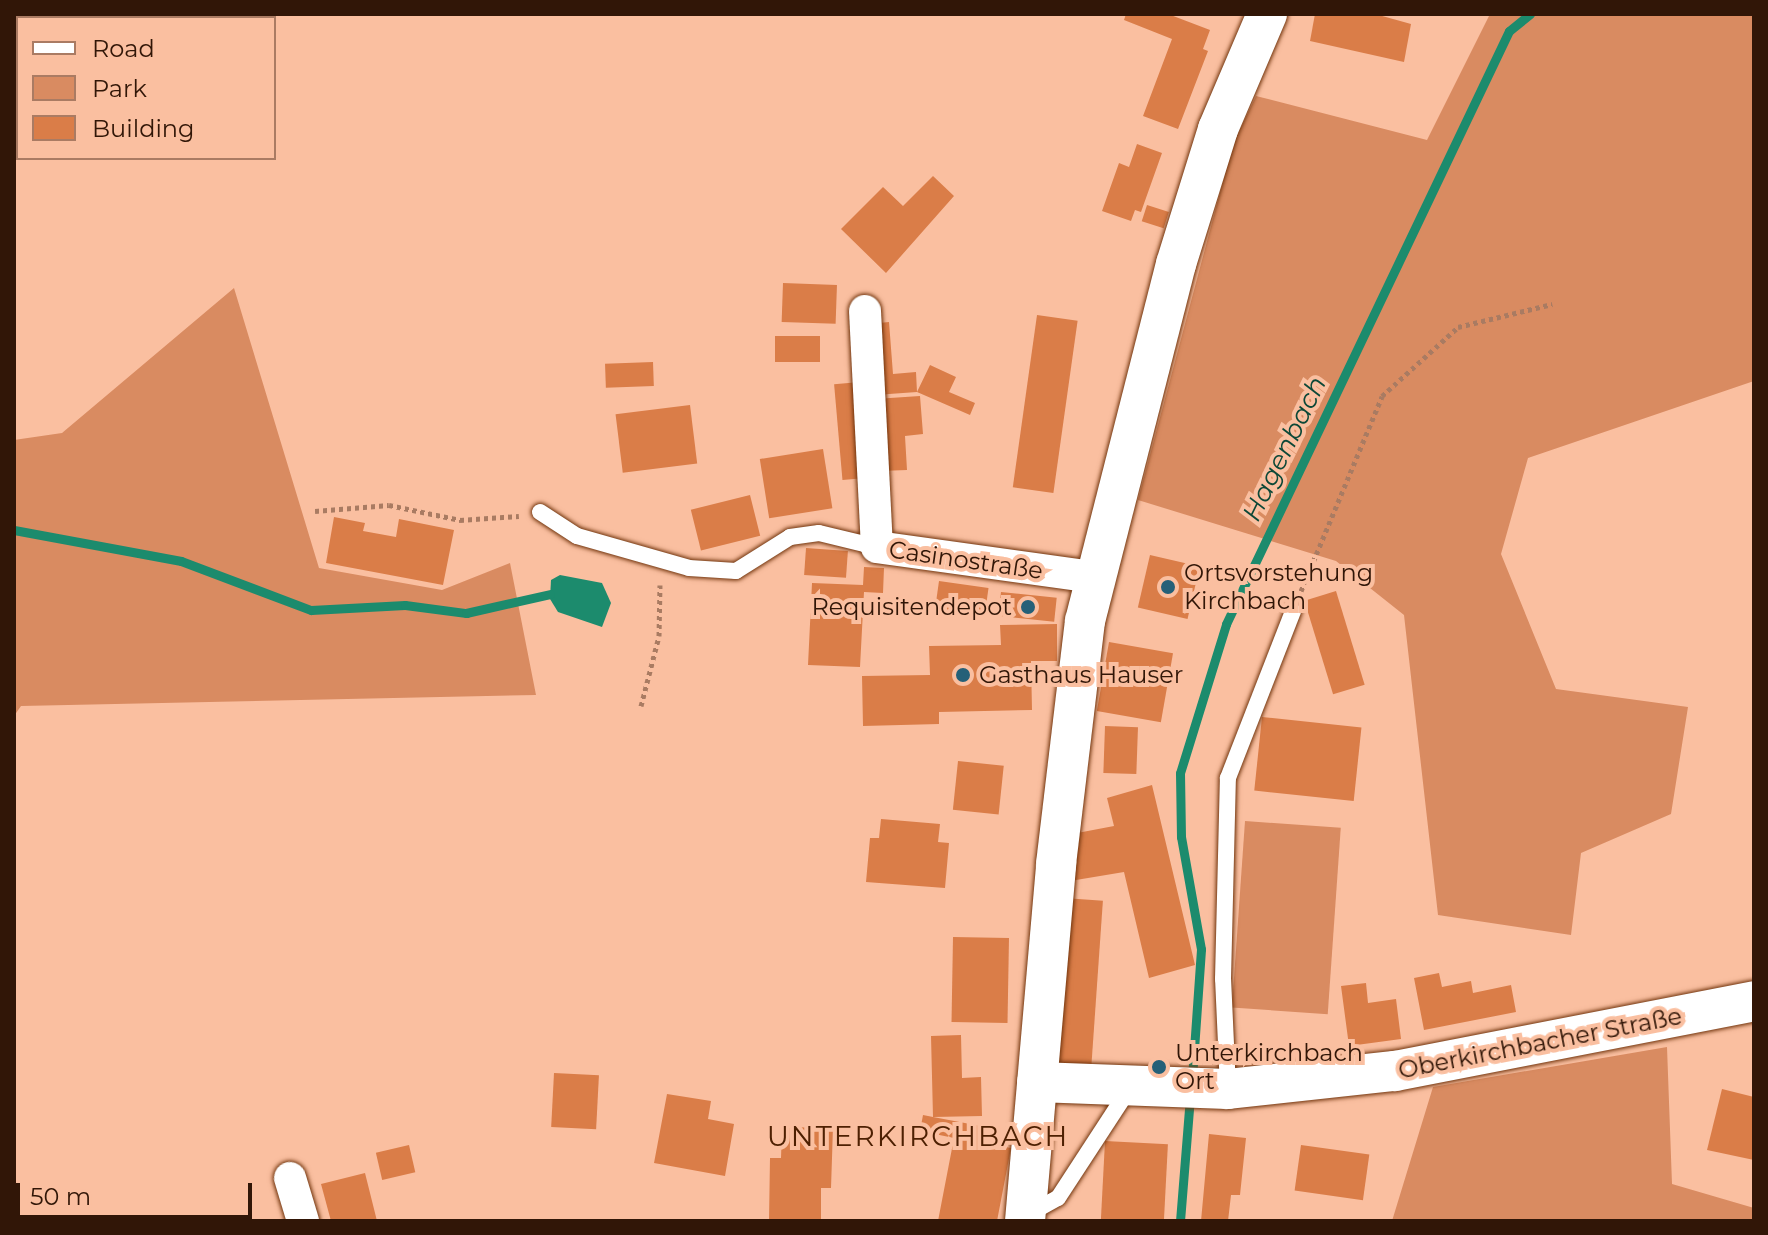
<!DOCTYPE html>
<html>
<head>
<meta charset="utf-8">
<style>
	body { margin:0 }
	#map { position:relative; width:1768px; height:1235px; overflow:hidden; background:#fabfa0; font-family:Montserrat,sans-serif }
	div>[style] { position:absolute }
	.green>* { inset:0; background:#d98b61; transform-origin:0 0 }
	.water>* { inset:0; background:#1c8b6d }
	.stream>* { height:9px; margin:-4.5px; padding:0 4.5px; transform-origin:4.5px; border-radius:4.5px; background:#1c8b6d }
	.building>* { inset:0; background:#da7d48; transform-origin:0 0 }
	.path>* { height:5px; margin-top:-2.5px; transform-origin:0; background:repeating-linear-gradient(90deg,#a97b62 0 4px,transparent 0 8px) }
	.roads { filter:drop-shadow(0 0 2px #72350d) drop-shadow(0 0 2px #72350d) }
	.service>* { height:16px; margin:-8px; padding:0 8px; transform-origin:8px; border-radius:8px; background:#fff }
	.minor>* { height:32px; margin:-16px; padding:0 16px; transform-origin:16px; border-radius:16px; background:#fff }
	.tertiary>* { height:40px; margin:-20px; padding:0 20px; transform-origin:20px; border-radius:20px; background:#fff }
	.dots>* { width:22px; height:22px; translate:-50% -50%; box-sizing:border-box; border:4px solid #fabfa0; border-radius:50% }
	span { translate:-50% -50%; white-space:nowrap; text-align:center; line-height:1.15; -webkit-text-stroke:8px #fabfa0; paint-order:stroke }
	.street-label { font-size:24px; color:#311607 }
	.poi-label { font-size:24px; color:#311607 }
	.left { translate:0 -50%; text-align:left }
	.right { translate:-100% -50%; text-align:right }
	.water-label { font-size:26px; color:#0d4837; font-style:italic }
	.quarter-label { font-size:28px; color:#4e2002; letter-spacing:2px }
	.frame { position:absolute; inset:0; border:16px solid #311607; pointer-events:none }
	.legend { position:absolute; left:16px; top:16px; width:260px; height:144px; box-sizing:border-box; background:#fabfa0; border:2px solid #aa7b63; margin:0; padding:10px 14px; list-style:none; font-size:24px; color:#311607 }
	.legend li { display:flex; align-items:center; gap:16px; height:40px }
	.legend b { width:40px; border:2px solid #aa7b63 }
	.scale { position:absolute; left:16px; top:1183px; width:236px; height:36px; box-sizing:border-box; border:4px solid #311607; border-top:0; padding-left:10px; font-size:24px; line-height:28px; white-space:nowrap; color:#311607; -webkit-text-stroke:6px #fabfa0; paint-order:stroke }
</style>
</head>
<body>
<div id="map">
	<div class="green">
		<i style="clip-path:polygon(1490px 14px,1754px 14px,1754px 381px,1528px 458px,1501px 554px,1556px 689px,1688px 707px,1671px 814px,1581px 853px,1571px 935px,1438px 915px,1404px 615px,1336px 561px,1138px 500px,1233px 144px,1256px 96px,1427px 140px)"></i>
		<i style="clip-path:polygon(234px 288px,319px 568px,442px 590px,510px 563px,536px 695px,21px 706px,14px 716px,14px 440px,62px 433px)"></i>
		<i style="left:1245px;top:821px;width:96px;height:187px;rotate:4deg"></i>
		<i style="clip-path:polygon(1667px 1047px,1672px 1184px,1754px 1208px,1754px 1221px,1392px 1221px,1433px 1087px)"></i>
	</div>
	<div class="water">
		<i style="clip-path:polygon(560px 575px,602px 583px,611px 603px,602px 627px,558px 612px,550px 599px,551px 580px)"></i>
	</div>
	<div class="stream">
		<i style="left:14px;top:530px;width:170px;rotate:10.5deg"></i>
		<i style="left:181px;top:561px;width:139px;rotate:20.7deg"></i>
		<i style="left:311px;top:610px;width:94px;rotate:-3deg"></i>
		<i style="left:405px;top:605px;width:62px;rotate:7.5deg"></i>
		<i style="left:466px;top:613px;width:86px;rotate:-12.7deg"></i>
		<i style="left:1192px;top:1078px;width:129px;rotate:-86deg"></i>
		<i style="left:1201px;top:949px;width:114px;rotate:-100.1deg"></i>
		<i style="left:1181px;top:837px;width:64px;rotate:-90.9deg"></i>
		<i style="left:1180px;top:773px;width:156px;rotate:-72.8deg"></i>
		<i style="left:1226px;top:624px;width:657px;rotate:-64.49deg"></i>
		<i style="left:1509px;top:31px;width:27px;rotate:-39deg"></i>
		<i style="left:1180px;top:1221px;width:124px;rotate:-85.4deg"></i>
	</div>
	<div class="building">
		<i style="clip-path:polygon(1126px 14px,1168px 14px,1210px 30px,1203px 49px,1208px 51px,1178px 129px,1143px 116px,1172px 39px,1124px 20px)"></i>
		<i style="clip-path:polygon(1315px 14px,1375px 14px,1411px 24px,1404px 62px,1310px 41px)"></i>
		<i style="clip-path:polygon(1137px 144px,1162px 153px,1141px 212px,1135px 210px,1131px 221px,1102px 211px,1119px 163px,1129px 167px)"></i>
		<i style="clip-path:polygon(933px 176px,954px 196px,886px 273px,841px 229px,883px 187px,903px 206px)"></i>
		<i style="left:1147px;top:205px;width:23px;height:17px;rotate:18deg"></i>
		<i style="left:783px;top:283px;width:54px;height:39px;rotate:2deg"></i>
		<i style="left:1037px;top:315px;width:41px;height:174px;rotate:8deg"></i>
		<i style="clip-path:polygon(889px 322px,893px 374px,916px 372px,917px 392px,875px 395px,869px 324px)"></i>
		<i style="left:820px;top:336px;width:26px;height:45px;rotate:90deg"></i>
		<i style="left:653px;top:362px;width:24px;height:48px;rotate:88deg"></i>
		<i style="clip-path:polygon(930px 365px,956px 377px,949px 392px,975px 403px,970px 415px,917px 392px)"></i>
		<i style="left:860px;top:382px;width:96px;height:26px;rotate:85deg"></i>
		<i style="clip-path:polygon(920px 396px,923px 434px,905px 436px,907px 470px,880px 471px,875px 399px)"></i>
		<i style="left:690px;top:405px;width:59px;height:75px;rotate:83deg"></i>
		<i style="left:823px;top:449px;width:60px;height:64px;rotate:81deg"></i>
		<i style="left:750px;top:495px;width:42px;height:61px;rotate:76deg"></i>
		<i style="clip-path:polygon(334px 517px,365px 523px,363px 531px,396px 537px,399px 519px,454px 530px,443px 585px,326px 563px)"></i>
		<i style="left:806px;top:548px;width:42px;height:27px;rotate:4deg"></i>
		<i style="left:1150px;top:555px;width:51px;height:54px;rotate:13deg"></i>
		<i style="clip-path:polygon(864px 567px,884px 568px,883px 593px,864px 592px,860px 667px,808px 665px,812px 583px,863px 585px)"></i>
		<i style="left:939px;top:581px;width:50px;height:28px;rotate:8deg"></i>
		<i style="left:1336px;top:591px;width:98px;height:33px;rotate:73deg"></i>
		<i style="left:1001px;top:592px;width:56px;height:24px;rotate:6deg"></i>
		<i style="clip-path:polygon(1057px 624px,1057px 661px,1031px 661px,1032px 710px,939px 712px,939px 724px,863px 726px,862px 676px,930px 675px,929px 646px,1001px 645px,1000px 625px)"></i>
		<i style="left:1109px;top:642px;width:65px;height:70px;rotate:10deg"></i>
		<i style="left:1262px;top:717px;width:100px;height:74px;rotate:6deg"></i>
		<i style="left:1105px;top:726px;width:33px;height:47px;rotate:2deg"></i>
		<i style="left:958px;top:761px;width:46px;height:49px;rotate:6deg"></i>
		<i style="clip-path:polygon(1152px 785px,1195px 965px,1149px 978px,1124px 872px,1064px 882px,1072px 834px,1114px 826px,1107px 798px)"></i>
		<i style="clip-path:polygon(881px 819px,940px 824px,938px 842px,949px 843px,945px 888px,866px 882px,870px 838px,879px 838px)"></i>
		<i style="left:1064px;top:898px;width:39px;height:165px;rotate:4deg"></i>
		<i style="left:953px;top:937px;width:56px;height:85px;rotate:1deg"></i>
		<i style="clip-path:polygon(1439px 973px,1442px 987px,1471px 981px,1473px 993px,1511px 985px,1516px 1012px,1424px 1030px,1414px 978px)"></i>
		<i style="clip-path:polygon(1366px 983px,1368px 1003px,1396px 999px,1401px 1039px,1349px 1046px,1341px 986px)"></i>
		<i style="clip-path:polygon(961px 1035px,962px 1078px,981px 1077px,982px 1116px,933px 1117px,986px 1127px,983px 1143px,1011px 1148px,997px 1221px,938px 1221px,954px 1138px,920px 1131px,923px 1115px,933px 1117px,931px 1036px)"></i>
		<i style="left:554px;top:1073px;width:45px;height:54px;rotate:3deg"></i>
		<i style="clip-path:polygon(1722px 1089px,1754px 1097px,1754px 1160px,1707px 1150px)"></i>
		<i style="clip-path:polygon(667px 1094px,711px 1101px,708px 1119px,734px 1124px,725px 1176px,654px 1163px)"></i>
		<i style="clip-path:polygon(782px 1127px,833px 1128px,831px 1188px,821px 1188px,821px 1221px,769px 1221px,770px 1158px,781px 1158px)"></i>
		<i style="clip-path:polygon(1209px 1134px,1246px 1138px,1240px 1195px,1231px 1195px,1228px 1221px,1201px 1221px)"></i>
		<i style="left:1105px;top:1141px;width:63px;height:80px;rotate:3deg"></i>
		<i style="left:409px;top:1145px;width:28px;height:34px;rotate:77deg"></i>
		<i style="left:1301px;top:1145px;width:69px;height:46px;rotate:8deg"></i>
		<i style="clip-path:polygon(365px 1173px,377px 1221px,331px 1221px,321px 1184px)"></i>
	</div>
	<div class="path">
		<i style="left:315px;top:511px;width:74px;rotate:-4.6deg"></i>
		<i style="left:389px;top:505px;width:73px;rotate:11.9deg"></i>
		<i style="left:460px;top:520px;width:59px;rotate:-3.9deg"></i>
		<i style="left:1301px;top:591px;width:211px;rotate:-67.4deg"></i>
		<i style="left:1382px;top:396px;width:103px;rotate:-42.2deg"></i>
		<i style="left:1458px;top:327px;width:97px;rotate:-13.7deg"></i>
		<i style="left:641px;top:706px;width:72px;rotate:-75.6deg"></i>
		<i style="left:659px;top:636px;width:51px;rotate:-88.9deg"></i>
	</div>
	<div class="roads">
		<div class="service">
			<i style="left:540px;top:512px;width:44px;rotate:33deg"></i>
			<i style="left:577px;top:536px;width:116px;rotate:15.9deg"></i>
			<i style="left:689px;top:568px;width:47px;rotate:3.7deg"></i>
			<i style="left:736px;top:571px;width:64px;rotate:-32.2deg"></i>
			<i style="left:790px;top:537px;width:29px;rotate:-8deg"></i>
			<i style="left:819px;top:533px;width:60px;rotate:13.6deg"></i>
			<i style="left:1228px;top:1088px;width:109px;rotate:-92.6deg"></i>
			<i style="left:1223px;top:979px;width:201px;rotate:-88.6deg"></i>
			<i style="left:1228px;top:778px;width:179px;rotate:-68.7deg"></i>
			<i style="left:1027px;top:1215px;width:35px;rotate:-29deg"></i>
			<i style="left:1058px;top:1198px;width:130px;rotate:-56.9deg"></i>
		</div>
		<div class="minor">
			<i style="left:865px;top:311px;width:236px;rotate:87.1deg"></i>
			<i style="left:877px;top:547px;width:224px;rotate:7.9deg"></i>
			<i style="left:290px;top:1178px;width:45px;rotate:73.2deg"></i>
		</div>
		<div class="tertiary">
			<i style="left:1037px;top:1082px;width:191px;rotate:2.1deg"></i>
			<i style="left:1228px;top:1089px;width:168px;rotate:-6.2deg"></i>
			<i style="left:1395px;top:1071px;width:366px;rotate:-11deg"></i>
			<i style="left:1025px;top:1221px;width:358px;rotate:-85deg"></i>
			<i style="left:1056px;top:864px;width:245px;rotate:-83.2deg"></i>
			<i style="left:1085px;top:621px;width:368px;rotate:-75.7deg"></i>
			<i style="left:1176px;top:264px;width:141px;rotate:-72.7deg"></i>
			<i style="left:1218px;top:129px;width:125px;rotate:-66.9deg"></i>
		</div>
	</div>
	<div class="dots">
		<i style="left:1168px;top:587px;background:#256078"></i>
		<i style="left:1028px;top:607px;background:#256078"></i>
		<i style="left:963px;top:675px;background:#256078"></i>
		<i style="left:1159px;top:1067px;background:#256078"></i>
	</div>
	<div class="street-label">
		<span style="left:966px;top:560px;rotate:8deg">Casinostraße</span>
		<span style="left:1540px;top:1043px;rotate:-11deg">Oberkirchbacher Straße</span>
	</div>
	<div class="poi-label">
		<span class="left" style="left:1184px;top:587px">Ortsvorstehung<br>Kirchbach</span>
		<span class="right" style="left:1012px;top:607px">Requisitendepot</span>
		<span class="left" style="left:979px;top:675px">Gasthaus Hauser</span>
		<span class="left" style="left:1175px;top:1067px">Unterkirchbach<br>Ort</span>
	</div>
	<div class="water-label">
		<span style="left:1285px;top:449px;rotate:-64deg">Hagenbach</span>
	</div>
	<div class="quarter-label">
		<span style="left:918px;top:1136px">UNTERKIRCHBACH</span>
	</div>
	<div class="frame"></div>
	<ul class="legend">
	<li><b style="height:10px;background:#fff"></b>Road</li>
	<li><b style="height:22px;background:#d98b61"></b>Park</li>
	<li><b style="height:22px;background:#da7d48"></b>Building</li>
	</ul>
	<div class="scale">50 m</div>
</div>
</body>
</html>
